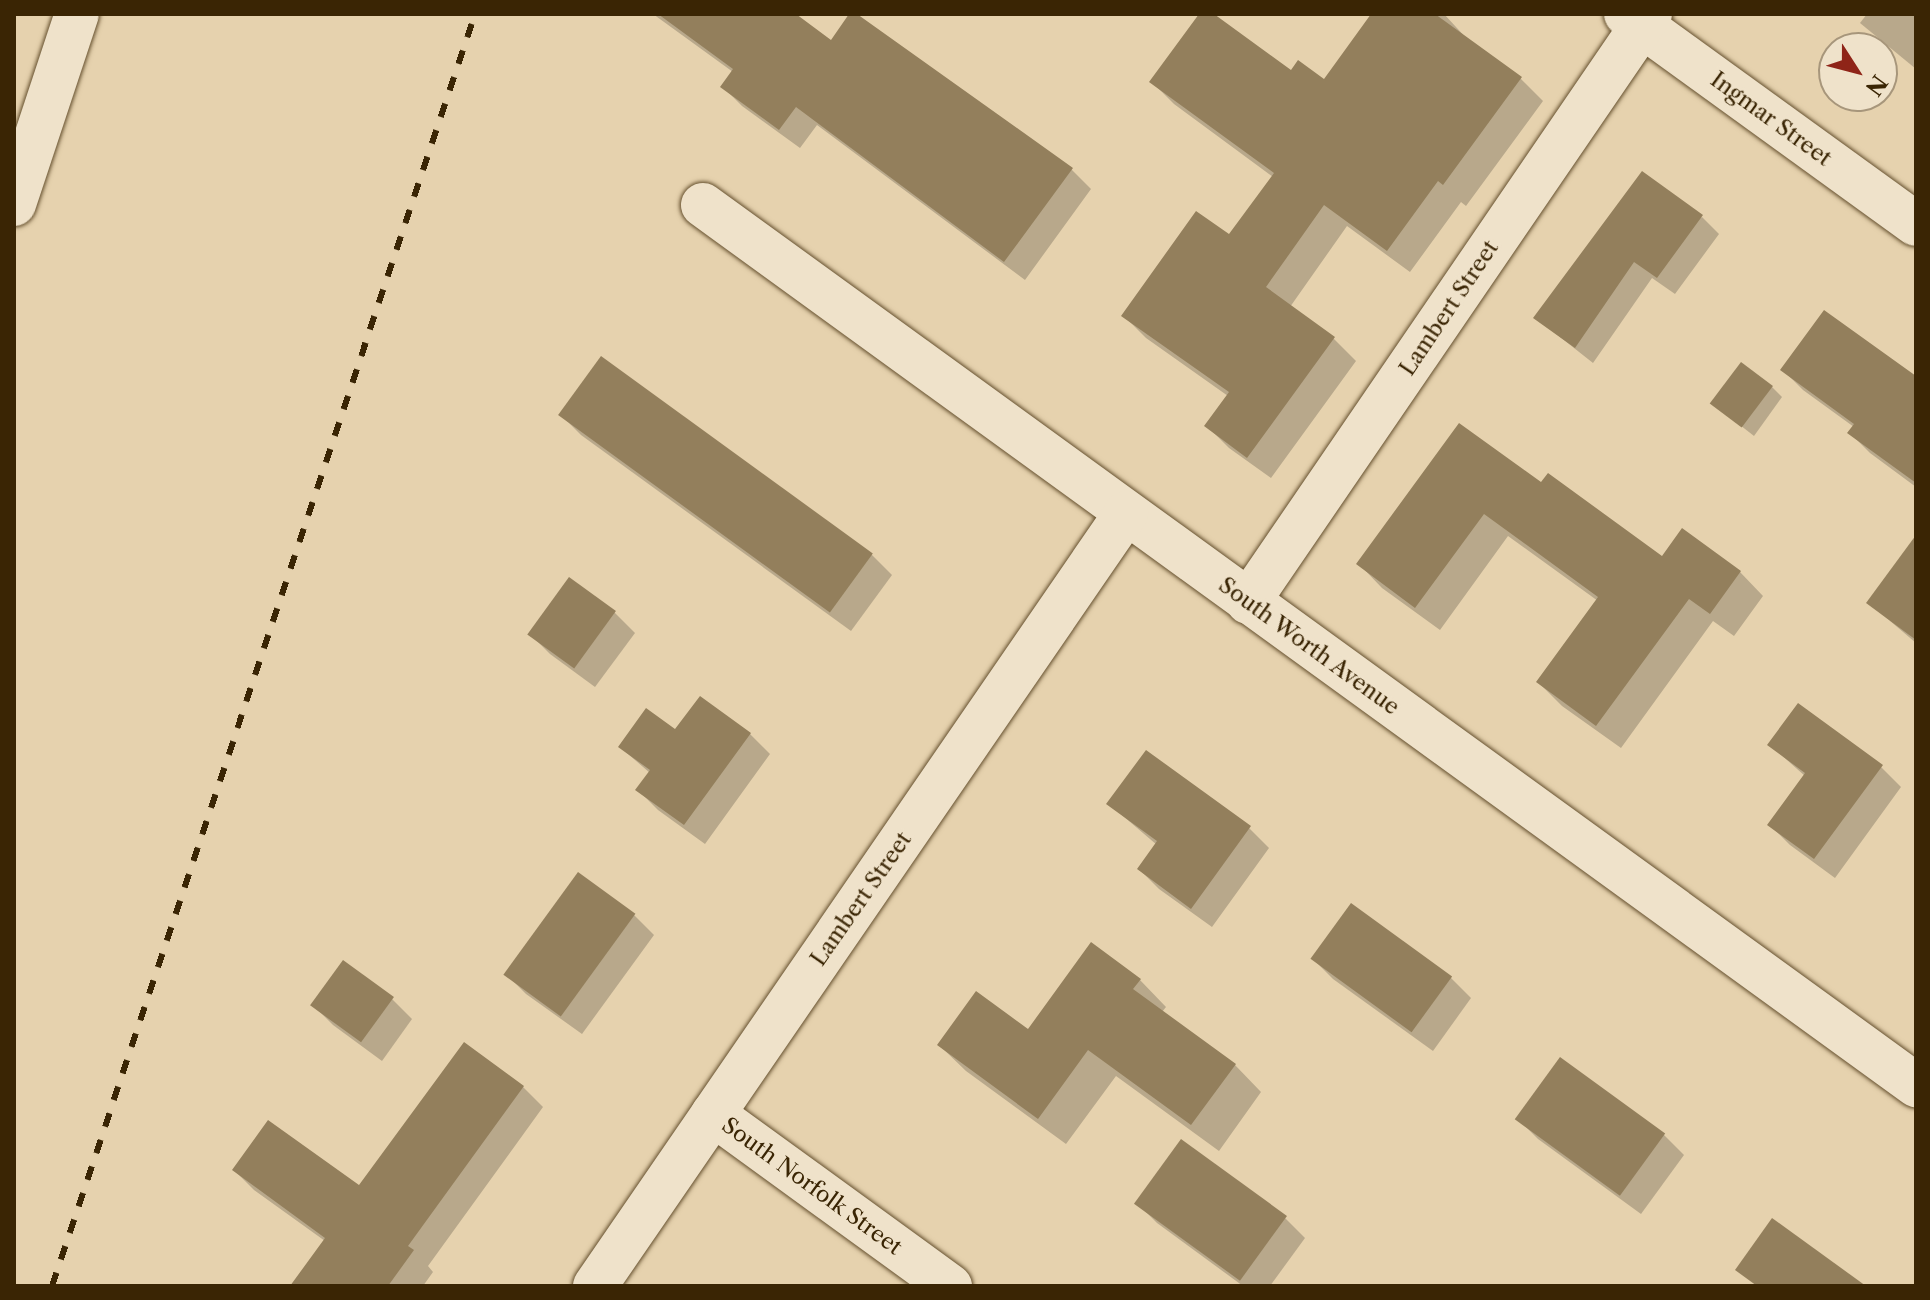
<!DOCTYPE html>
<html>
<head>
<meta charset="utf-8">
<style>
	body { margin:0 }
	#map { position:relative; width:1930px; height:1300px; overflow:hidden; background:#e6d2ae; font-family:"Libre Caslon Text",serif }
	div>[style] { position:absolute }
	.shadow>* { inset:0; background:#0003 }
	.building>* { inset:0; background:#937f5c; transform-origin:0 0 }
	.roads { filter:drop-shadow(0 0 2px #65502e) drop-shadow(0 0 2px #65502e) }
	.minor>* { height:44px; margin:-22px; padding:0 22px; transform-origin:22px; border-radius:22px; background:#efe2ca }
	.rail>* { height:6px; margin-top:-3px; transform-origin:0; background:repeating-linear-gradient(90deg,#3a2504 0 14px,transparent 0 28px) }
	span { translate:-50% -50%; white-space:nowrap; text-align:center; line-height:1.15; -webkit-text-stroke:6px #efe2ca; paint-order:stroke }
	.street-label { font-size:22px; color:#3a2504 }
	.frame { position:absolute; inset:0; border:16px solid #3a2504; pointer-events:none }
	.north { position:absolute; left:1818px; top:32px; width:80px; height:80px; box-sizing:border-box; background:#efe2ca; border:2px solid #a7967b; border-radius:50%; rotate:126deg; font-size:22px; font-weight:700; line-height:32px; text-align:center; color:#3a2504 }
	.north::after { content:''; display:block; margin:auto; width:28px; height:36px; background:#8f2418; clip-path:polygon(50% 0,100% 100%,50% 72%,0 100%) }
</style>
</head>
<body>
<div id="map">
	<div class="shadow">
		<i style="clip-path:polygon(653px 14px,793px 14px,832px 43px,854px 14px,1071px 169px,1091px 189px,1025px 280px,817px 125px,800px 148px,742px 106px,723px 87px,733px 72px)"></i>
		<i style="clip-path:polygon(1201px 14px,1211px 14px,1291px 72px,1324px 82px,1374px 14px,1444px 14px,1468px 40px,1521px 79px,1543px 101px,1466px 206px,1461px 202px,1410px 272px,1347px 226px,1290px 307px,1334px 339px,1356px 361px,1271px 478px,1229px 448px,1207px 426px,1228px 396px,1146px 338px,1124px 316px,1230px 237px,1273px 177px,1174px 104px,1152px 82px)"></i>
		<i style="clip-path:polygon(1867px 14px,1916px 14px,1916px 69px,1860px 23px)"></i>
		<i style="clip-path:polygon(1702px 217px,1719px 234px,1675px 294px,1652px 278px,1593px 363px,1536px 318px)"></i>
		<i style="clip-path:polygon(602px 359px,872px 555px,892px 575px,851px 631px,581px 435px,561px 415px)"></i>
		<i style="clip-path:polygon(1783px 370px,1916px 379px,1916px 487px,1870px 453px,1850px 433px,1854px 427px,1803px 390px)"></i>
		<i style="clip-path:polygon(1772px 387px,1782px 397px,1754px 436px,1713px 404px)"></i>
		<i style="clip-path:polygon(1541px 485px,1663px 558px,1740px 572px,1763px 596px,1734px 636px,1713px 621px,1621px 748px,1562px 706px,1538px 682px,1598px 601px,1508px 536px,1440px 630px,1382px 588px,1359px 564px)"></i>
		<i style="clip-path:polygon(1916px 538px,1916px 643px,1869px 603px)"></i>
		<i style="clip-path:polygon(569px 579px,615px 613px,635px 633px,595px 687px,550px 654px,530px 634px)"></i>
		<i style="clip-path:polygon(676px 732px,750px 734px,770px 754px,705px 844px,658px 810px,638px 790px,650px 773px,620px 747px)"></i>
		<i style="clip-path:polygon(1770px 745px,1881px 767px,1901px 787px,1835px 878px,1790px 845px,1770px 825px,1805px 776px)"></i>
		<i style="clip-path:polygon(1109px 804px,1249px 828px,1269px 848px,1212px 927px,1159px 889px,1139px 869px,1157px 845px)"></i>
		<i style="clip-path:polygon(634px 915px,654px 935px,582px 1034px,526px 994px,506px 974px)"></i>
		<i style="clip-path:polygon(1313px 959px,1451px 978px,1471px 998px,1433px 1051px,1333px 979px)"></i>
		<i style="clip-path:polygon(1140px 980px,1166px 1007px,1162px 1012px,1235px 1065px,1261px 1092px,1219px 1151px,1116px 1076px,1066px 1144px,966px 1071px,939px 1045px,1028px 1032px)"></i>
		<i style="clip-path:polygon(392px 999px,412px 1019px,382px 1061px,333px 1025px,313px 1005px)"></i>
		<i style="clip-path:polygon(464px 1045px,523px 1087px,543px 1107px,428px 1266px,433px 1272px,423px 1286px,293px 1286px,325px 1241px,254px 1190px,234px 1170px,360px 1188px)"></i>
		<i style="clip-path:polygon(1518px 1119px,1664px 1135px,1684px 1155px,1641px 1214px,1538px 1139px)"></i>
		<i style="clip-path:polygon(1137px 1203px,1285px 1218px,1305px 1238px,1270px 1286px,1243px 1286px,1157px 1223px)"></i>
	</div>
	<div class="building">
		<i style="clip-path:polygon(658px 14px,796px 14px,831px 40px,849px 14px,857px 14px,1073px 168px,1004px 262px,796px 107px,779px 130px,720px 87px,733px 69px)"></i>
		<i style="clip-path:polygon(1199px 14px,1214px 14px,1291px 70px,1298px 60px,1324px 79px,1371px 14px,1435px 14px,1522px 77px,1443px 185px,1438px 181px,1387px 251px,1324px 205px,1266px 287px,1335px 337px,1247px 458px,1204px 426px,1229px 392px,1121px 316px,1196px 211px,1229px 234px,1274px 173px,1149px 82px)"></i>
		<i style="clip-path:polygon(1642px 171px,1703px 215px,1657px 278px,1634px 262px,1575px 348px,1533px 318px)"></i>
		<i style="clip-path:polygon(1824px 310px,1916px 376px,1916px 483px,1847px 433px,1854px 424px,1780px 370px)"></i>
		<i style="left:601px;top:356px;width:336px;height:73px;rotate:36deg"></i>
		<i style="left:1741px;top:362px;width:40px;height:52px;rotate:37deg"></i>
		<i style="clip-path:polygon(1459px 423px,1541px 482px,1548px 473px,1662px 556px,1682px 528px,1741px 571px,1710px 614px,1689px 599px,1596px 726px,1536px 682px,1598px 597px,1484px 514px,1415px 608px,1356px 564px)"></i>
		<i style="clip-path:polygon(1916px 535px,1916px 640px,1866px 603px)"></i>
		<i style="left:569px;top:577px;width:58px;height:71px;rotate:36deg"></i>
		<i style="clip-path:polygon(700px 696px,751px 733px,684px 825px,635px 790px,650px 770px,618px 747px,646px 708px,675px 729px)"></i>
		<i style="clip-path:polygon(1798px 703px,1883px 765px,1814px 859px,1767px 825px,1805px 773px,1767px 745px)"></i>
		<i style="clip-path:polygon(1146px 750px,1251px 826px,1191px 909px,1137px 869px,1157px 841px,1106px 804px)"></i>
		<i style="left:578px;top:872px;width:71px;height:127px;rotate:36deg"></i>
		<i style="left:1351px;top:903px;width:125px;height:69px;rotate:36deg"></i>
		<i style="clip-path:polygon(1091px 942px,1141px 979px,1133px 989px,1236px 1064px,1191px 1125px,1088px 1050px,1038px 1119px,937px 1045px,976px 991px,1028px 1029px)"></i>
		<i style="left:343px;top:960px;width:63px;height:56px;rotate:36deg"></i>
		<i style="clip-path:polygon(464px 1042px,524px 1086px,408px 1246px,414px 1250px,388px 1286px,290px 1286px,325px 1238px,232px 1170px,268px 1120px,359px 1185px)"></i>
		<i style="left:1560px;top:1057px;width:130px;height:77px;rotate:36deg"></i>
		<i style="left:1181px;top:1139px;width:131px;height:80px;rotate:36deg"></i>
		<i style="clip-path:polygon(1772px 1218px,1866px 1286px,1757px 1286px,1735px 1270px)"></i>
	</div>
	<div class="roads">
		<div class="minor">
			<i style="left:1626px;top:14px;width:358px;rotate:35.9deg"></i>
			<i style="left:14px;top:204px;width:200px;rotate:-71.7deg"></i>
			<i style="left:703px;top:205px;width:1499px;rotate:35.96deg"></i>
			<i style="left:1248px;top:602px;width:712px;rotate:-55.64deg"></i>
			<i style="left:713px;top:1114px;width:293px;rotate:36deg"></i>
			<i style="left:595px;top:1286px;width:938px;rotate:-55.51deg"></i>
		</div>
	</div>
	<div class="rail">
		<i style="left:52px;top:1286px;width:1340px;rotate:-71.61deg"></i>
	</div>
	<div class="street-label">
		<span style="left:1771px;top:119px;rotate:36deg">Ingmar Street</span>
		<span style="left:1449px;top:308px;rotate:-56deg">Lambert Street</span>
		<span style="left:1309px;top:646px;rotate:36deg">South Worth Avenue</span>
		<span style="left:861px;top:899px;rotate:-55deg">Lambert Street</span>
		<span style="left:812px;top:1186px;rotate:36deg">South Norfolk Street</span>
	</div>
	<div class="frame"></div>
	<div class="north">N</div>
</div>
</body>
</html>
